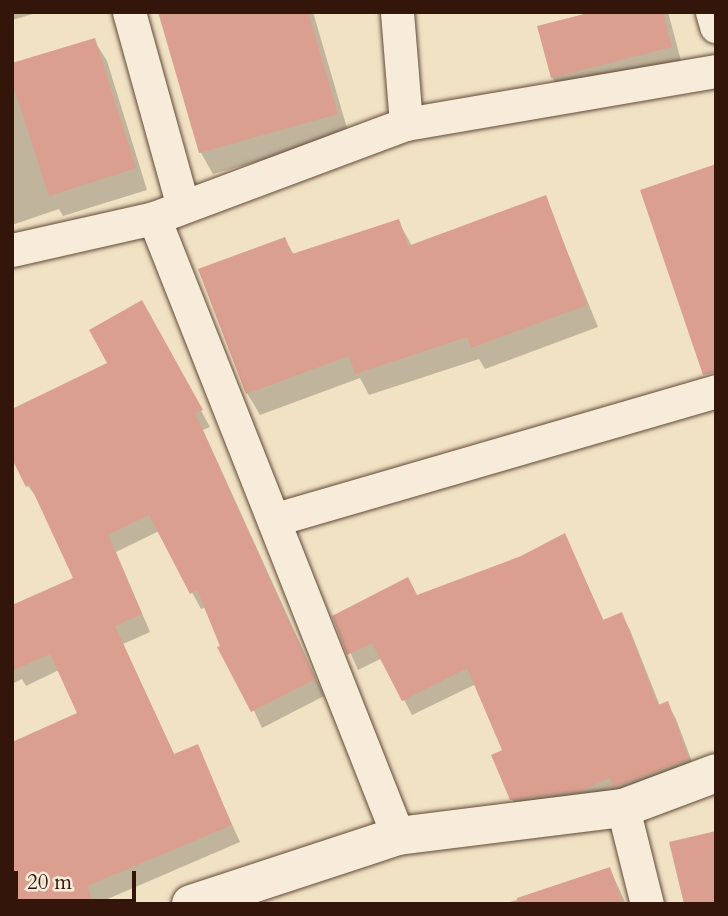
<!DOCTYPE html>
<html>
<head>
<meta charset="utf-8">
<style>
	body { margin:0 }
	#map { position:relative; width:728px; height:916px; overflow:hidden; background:#f1e2c4; font-family:Cardo,serif }
	div>[style] { position:absolute }
	.shadow>* { inset:0; background:#0003 }
	.building>* { inset:0; background:#db9f90 }
	.roads { filter:drop-shadow(0 0 2px #624938) drop-shadow(0 0 2px #624938) }
	.minor>* { height:33px; margin:-16.5px; padding:0 16.5px; transform-origin:16.5px; border-radius:16.5px; background:#f6ecd9 }
	.tertiary>* { height:38px; margin:-19px; padding:0 19px; transform-origin:19px; border-radius:19px; background:#f6ecd9 }
	span { translate:-50% -50%; white-space:nowrap; text-align:center; line-height:1.15; -webkit-text-stroke:6px #f6ecd9; paint-order:stroke }
	.frame { position:absolute; inset:0; border:14px solid #331609; pointer-events:none }
	.scale { position:absolute; left:14px; top:871px; width:122px; height:32px; box-sizing:border-box; border:4px solid #331609; border-top:0; padding-left:9px; font-size:21px; line-height:24px; white-space:nowrap; color:#331609; -webkit-text-stroke:5px #f6ecd9; paint-order:stroke }
</style>
</head>
<body>
<div id="map">
	<div class="shadow">
		<i style="clip-path:polygon(12px 12px,40px 12px,12px 20px)"></i>
		<i style="clip-path:polygon(171px 12px,313px 12px,349px 135px,213px 174px,201px 153px,161px 15px)"></i>
		<i style="clip-path:polygon(585px 12px,668px 12px,683px 68px,565px 99px,552px 77px)"></i>
		<i style="clip-path:polygon(94px 40px,107px 61px,147px 190px,63px 216px,59px 209px,12px 225px,12px 65px)"></i>
		<i style="clip-path:polygon(545px 197px,598px 327px,485px 369px,479px 359px,369px 395px,360px 378px,260px 415px,247px 393px,285px 239px,294px 255px,398px 221px,412px 246px)"></i>
		<i style="clip-path:polygon(151px 319px,210px 427px,203px 430px,324px 696px,262px 728px,206px 607px,201px 609px,159px 531px,116px 552px,150px 632px,123px 644px,175px 756px,197px 747px,240px 842px,96px 904px,17px 904px,79px 714px,59px 670px,26px 686px,22px 679px,12px 684px,12px 607px,75px 578px,40px 502px,28px 486px,109px 364px)"></i>
		<i style="clip-path:polygon(565px 536px,604px 621px,622px 615px,630px 630px,660px 706px,667px 703px,676px 719px,697px 775px,521px 815px,512px 799px,504px 751px,476px 684px,412px 715px,382px 658px,358px 670px,334px 616px,417px 597px,522px 558px)"></i>
		<i style="clip-path:polygon(610px 869px,626px 904px,507px 903px)"></i>
	</div>
	<div class="building">
		<i style="clip-path:polygon(158px 12px,308px 12px,338px 114px,199px 153px)"></i>
		<i style="clip-path:polygon(592px 12px,663px 12px,672px 47px,551px 78px,537px 26px)"></i>
		<i style="clip-path:polygon(95px 38px,136px 168px,49px 196px,12px 82px,12px 63px)"></i>
		<i style="clip-path:polygon(716px 164px,716px 372px,703px 375px,640px 190px)"></i>
		<i style="clip-path:polygon(546px 195px,587px 305px,471px 348px,467px 337px,355px 374px,349px 356px,246px 394px,198px 269px,285px 237px,292px 254px,399px 219px,408px 246px)"></i>
		<i style="clip-path:polygon(142px 300px,203px 410px,195px 413px,315px 679px,251px 712px,217px 647px,220px 646px,197px 590px,190px 594px,149px 515px,108px 535px,142px 614px,115px 626px,174px 754px,198px 744px,232px 825px,87px 886px,94px 904px,12px 904px,12px 742px,77px 713px,50px 654px,12px 671px,12px 605px,73px 578px,30px 485px,26px 487px,12px 459px,12px 409px,107px 363px,89px 330px)"></i>
		<i style="clip-path:polygon(565px 533px,603px 620px,622px 612px,658px 705px,668px 701px,689px 759px,613px 787px,610px 778px,580px 791px,510px 800px,491px 755px,502px 750px,467px 668px,402px 701px,372px 643px,347px 655px,332px 616px,408px 577px,417px 595px,521px 556px)"></i>
		<i style="clip-path:polygon(716px 831px,716px 904px,684px 904px,669px 842px)"></i>
		<i style="clip-path:polygon(610px 867px,623px 904px,518px 904px,517px 898px)"></i>
	</div>
	<div class="roads">
		<div class="minor">
			<i style="left:129px;top:12px;width:202px;rotate:74.5deg"></i>
			<i style="left:397px;top:12px;width:112px;rotate:85.4deg"></i>
			<i style="left:712px;top:12px;width:15px;rotate:74deg"></i>
			<i style="left:154px;top:218px;width:664px;rotate:68.45deg"></i>
			<i style="left:12px;top:250px;width:146px;rotate:-12.7deg"></i>
			<i style="left:154px;top:218px;width:269px;rotate:-20.5deg"></i>
			<i style="left:406px;top:124px;width:314px;rotate:-9.7deg"></i>
			<i style="left:276px;top:519px;width:458px;rotate:-16.2deg"></i>
			<i style="left:623px;top:808px;width:99px;rotate:76deg"></i>
		</div>
		<div class="tertiary">
			<i style="left:191px;top:904px;width:218px;rotate:-18.2deg"></i>
			<i style="left:398px;top:836px;width:227px;rotate:-7.1deg"></i>
			<i style="left:623px;top:808px;width:99px;rotate:-20.6deg"></i>
		</div>
	</div>
	<div class="frame"></div>
	<div class="scale">20 m</div>
</div>
</body>
</html>
